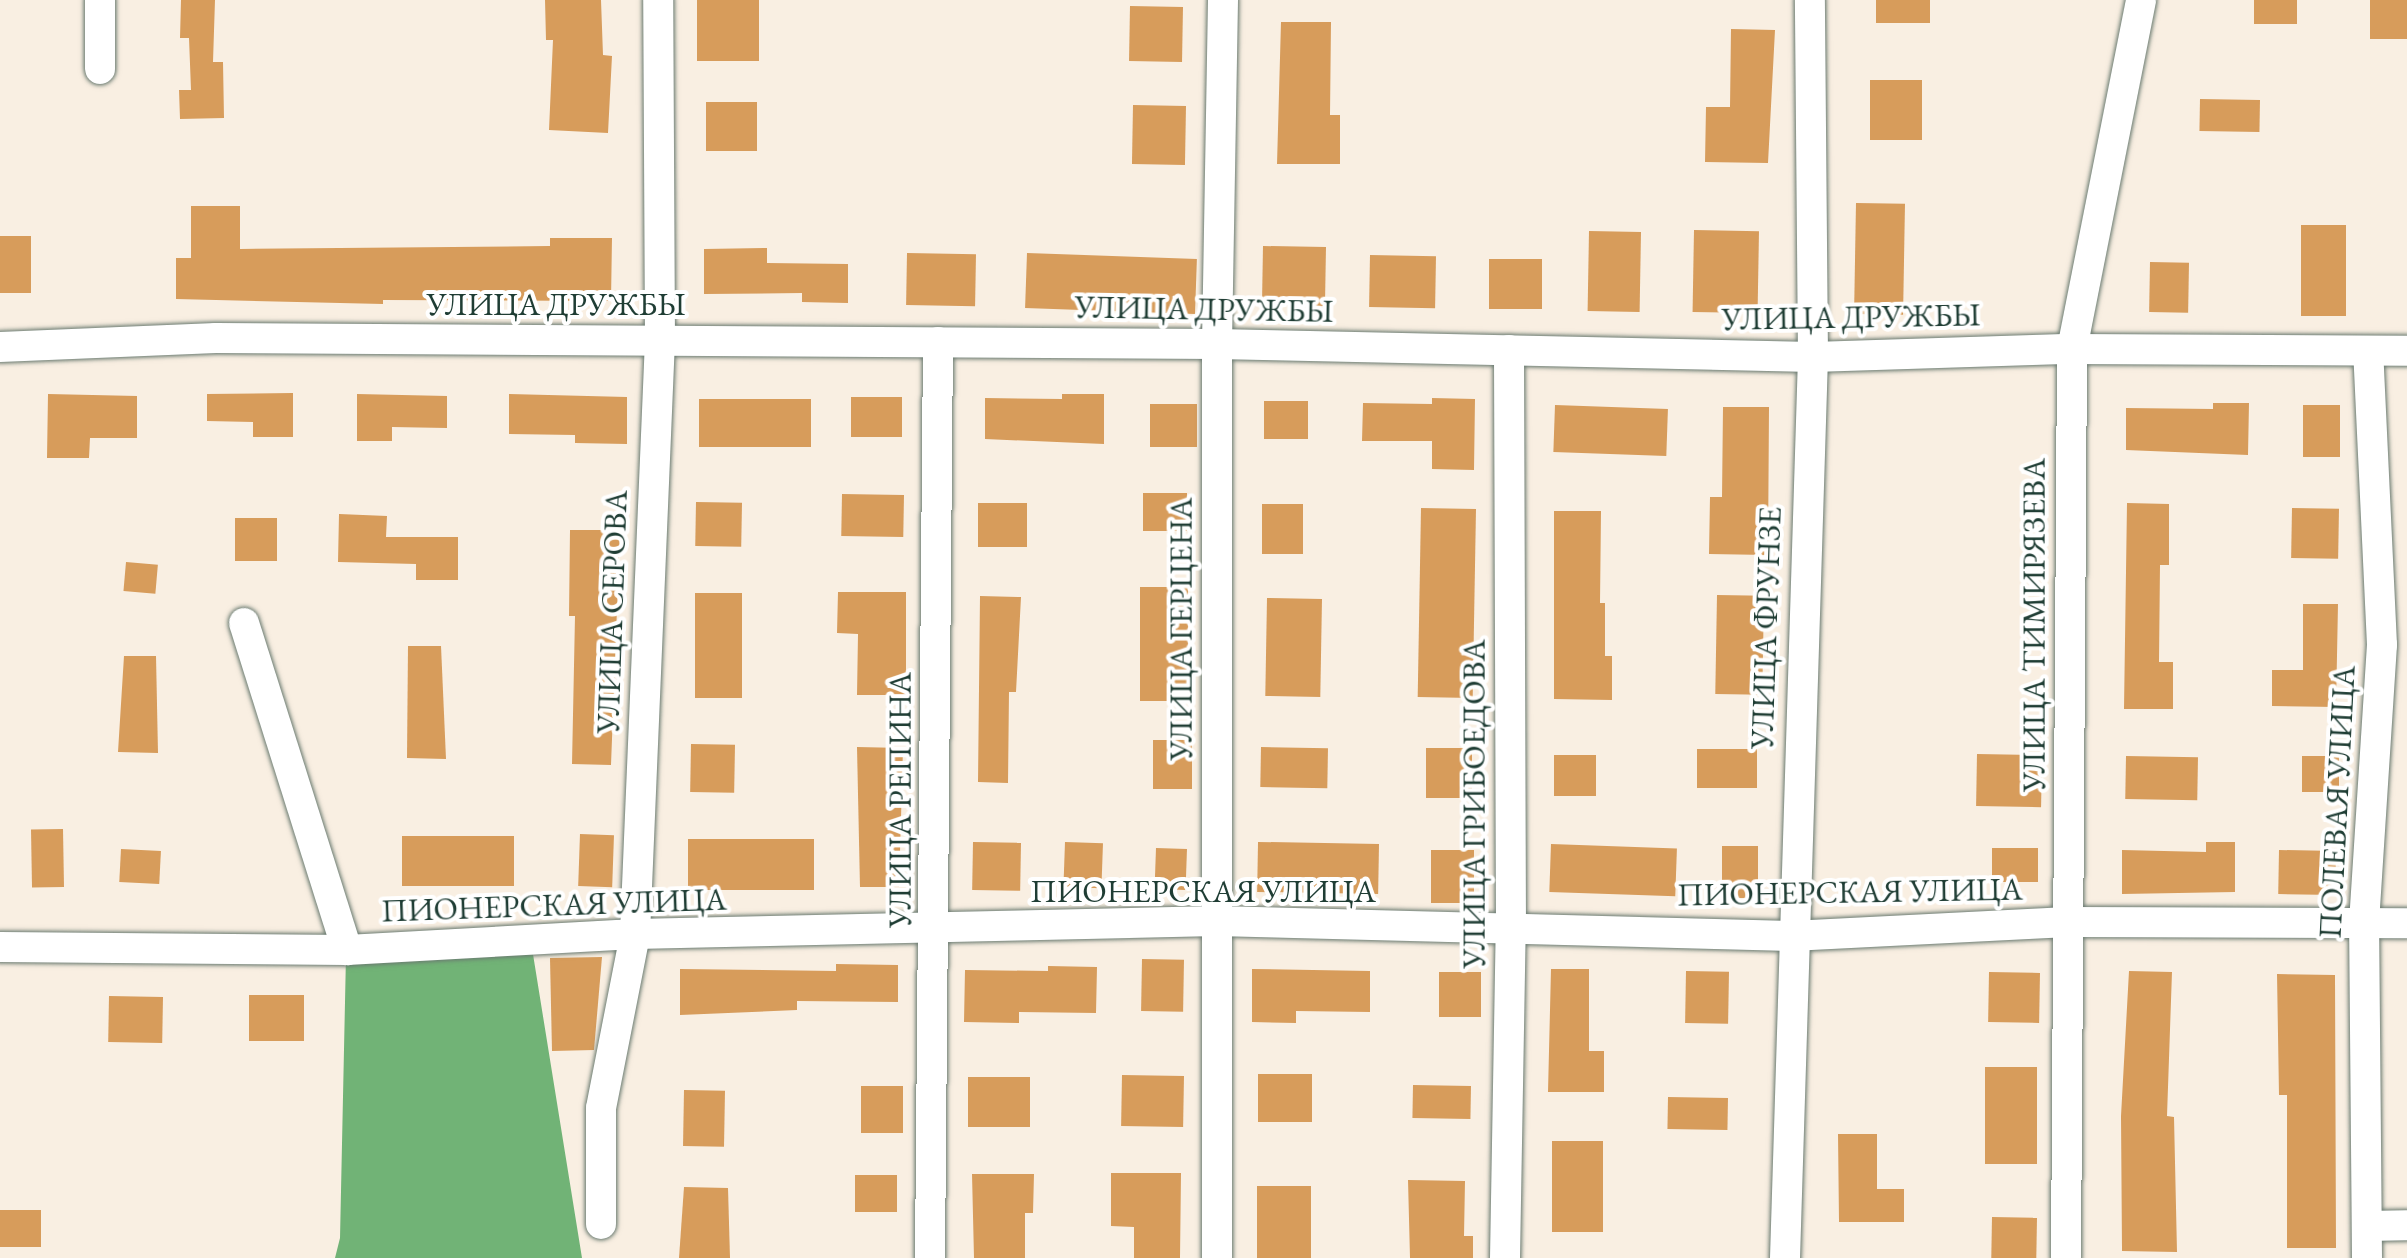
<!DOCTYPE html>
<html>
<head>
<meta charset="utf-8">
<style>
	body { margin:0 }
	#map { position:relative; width:2407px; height:1258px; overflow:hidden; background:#f9efe2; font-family:"EB Garamond",serif }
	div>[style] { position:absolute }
	.forest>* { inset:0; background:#71b376 }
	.building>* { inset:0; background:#d79c5b; transform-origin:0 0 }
	.roads { filter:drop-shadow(0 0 2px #6b7b71) drop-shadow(0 0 2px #6b7b71) }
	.minor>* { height:30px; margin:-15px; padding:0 15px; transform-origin:15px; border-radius:15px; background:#fff }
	span { translate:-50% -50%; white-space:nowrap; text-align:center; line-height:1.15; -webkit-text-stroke:8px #fff; paint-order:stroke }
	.street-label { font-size:32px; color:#1f3d34 }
</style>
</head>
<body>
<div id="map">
	<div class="forest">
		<i style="clip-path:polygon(532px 948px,582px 1258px,335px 1258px,340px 1238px,346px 955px)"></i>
	</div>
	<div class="building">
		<i style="clip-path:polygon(181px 0,215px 0,213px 62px,223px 62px,224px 118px,180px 119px,179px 90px,191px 90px,189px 38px,180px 38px)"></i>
		<i style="clip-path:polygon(545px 0,601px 0,603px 55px,612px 56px,608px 133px,549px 130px,553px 40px,546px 40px)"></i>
		<i style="left:697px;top:0;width:62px;height:61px"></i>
		<i style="left:1876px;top:0;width:54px;height:23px"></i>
		<i style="left:2254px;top:0;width:43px;height:24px"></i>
		<i style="left:2370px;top:0;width:37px;height:39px"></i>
		<i style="left:1130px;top:6px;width:53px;height:55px;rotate:1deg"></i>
		<i style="clip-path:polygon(1281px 22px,1331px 22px,1330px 115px,1340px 115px,1340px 164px,1277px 164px)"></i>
		<i style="clip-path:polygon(1731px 29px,1775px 30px,1768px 163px,1705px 162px,1706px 107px,1730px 107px)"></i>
		<i style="left:1870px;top:80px;width:52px;height:60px"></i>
		<i style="left:2200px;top:99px;width:60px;height:32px;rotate:1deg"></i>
		<i style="left:706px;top:102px;width:51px;height:49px"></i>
		<i style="left:1133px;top:105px;width:53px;height:59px;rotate:1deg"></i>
		<i style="left:1856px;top:203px;width:49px;height:111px;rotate:1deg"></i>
		<i style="clip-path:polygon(191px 206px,240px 206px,240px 249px,550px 246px,550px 238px,612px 238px,611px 301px,383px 300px,383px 304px,176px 299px,176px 258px,191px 258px)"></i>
		<i style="left:2301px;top:225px;width:45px;height:91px"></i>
		<i style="left:1694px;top:230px;width:65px;height:82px;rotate:1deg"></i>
		<i style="left:1589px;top:231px;width:52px;height:80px;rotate:1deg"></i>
		<i style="left:31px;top:236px;width:57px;height:31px;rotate:90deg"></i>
		<i style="left:1263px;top:246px;width:63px;height:59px;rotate:1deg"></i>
		<i style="clip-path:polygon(767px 248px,767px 263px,848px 264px,848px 303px,802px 302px,802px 293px,704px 294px,704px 249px)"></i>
		<i style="left:907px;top:253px;width:69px;height:52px;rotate:1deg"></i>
		<i style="left:1027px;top:253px;width:170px;height:55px;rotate:2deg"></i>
		<i style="left:1370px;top:255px;width:66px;height:52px;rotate:1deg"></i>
		<i style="left:1489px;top:259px;width:53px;height:50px"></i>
		<i style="left:2150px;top:262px;width:39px;height:50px;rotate:1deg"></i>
		<i style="clip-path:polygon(293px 393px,293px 437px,253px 437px,253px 422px,207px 421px,207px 394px)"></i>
		<i style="clip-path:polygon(48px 394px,137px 396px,137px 438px,90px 438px,89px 458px,47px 458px)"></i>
		<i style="clip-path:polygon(357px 394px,447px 396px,447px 428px,392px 427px,392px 441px,357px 441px)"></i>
		<i style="clip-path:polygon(509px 394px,627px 397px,627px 444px,575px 443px,575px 435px,509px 434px)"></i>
		<i style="clip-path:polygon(1062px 394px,1104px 394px,1104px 444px,985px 439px,985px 398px,1062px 399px)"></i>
		<i style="left:851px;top:397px;width:51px;height:40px"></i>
		<i style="clip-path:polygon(1432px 398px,1475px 399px,1474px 470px,1432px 469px,1432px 441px,1362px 441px,1363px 403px,1432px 404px)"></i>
		<i style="left:699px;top:399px;width:112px;height:48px"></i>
		<i style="left:1264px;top:401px;width:44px;height:38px"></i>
		<i style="clip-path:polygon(2213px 403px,2249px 403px,2248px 455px,2126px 450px,2126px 408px,2213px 409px)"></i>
		<i style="left:1150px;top:404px;width:47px;height:43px"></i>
		<i style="left:1555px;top:405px;width:113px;height:47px;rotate:2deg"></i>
		<i style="left:2303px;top:405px;width:37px;height:52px"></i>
		<i style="clip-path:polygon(1723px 407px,1769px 407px,1768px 555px,1709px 554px,1710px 497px,1722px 497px)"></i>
		<i style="left:1143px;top:493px;width:44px;height:38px"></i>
		<i style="left:842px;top:494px;width:62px;height:42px;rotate:1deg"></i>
		<i style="left:696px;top:502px;width:46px;height:44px;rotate:1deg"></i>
		<i style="left:978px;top:503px;width:49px;height:44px"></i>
		<i style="clip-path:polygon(2127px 503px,2169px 504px,2169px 565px,2160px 565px,2159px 662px,2173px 662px,2173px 709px,2124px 709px)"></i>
		<i style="left:1262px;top:504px;width:41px;height:50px"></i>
		<i style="left:1421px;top:508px;width:55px;height:189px;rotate:1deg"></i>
		<i style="left:2292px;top:508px;width:47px;height:50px;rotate:1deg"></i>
		<i style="clip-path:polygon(1554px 511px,1601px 511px,1600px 603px,1605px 603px,1605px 656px,1612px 656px,1612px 700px,1554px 699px)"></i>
		<i style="clip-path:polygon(339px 514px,387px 516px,386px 537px,458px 537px,458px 580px,416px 580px,416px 564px,338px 562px)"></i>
		<i style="left:235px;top:518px;width:42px;height:43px"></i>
		<i style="clip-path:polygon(570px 530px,620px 530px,611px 765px,572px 764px,575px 616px,569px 616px)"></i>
		<i style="left:126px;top:562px;width:32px;height:29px;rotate:5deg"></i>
		<i style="left:1140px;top:587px;width:48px;height:114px"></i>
		<i style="clip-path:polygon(838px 592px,906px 592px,906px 695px,857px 695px,858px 634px,837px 633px)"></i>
		<i style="left:695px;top:593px;width:47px;height:105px"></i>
		<i style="left:1717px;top:595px;width:47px;height:99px;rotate:1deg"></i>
		<i style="clip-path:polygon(980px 596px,1021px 597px,1016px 692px,1009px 692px,1008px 783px,978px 782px)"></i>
		<i style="left:1267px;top:598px;width:55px;height:98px;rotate:1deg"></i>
		<i style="clip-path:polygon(2303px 604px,2338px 604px,2336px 707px,2272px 706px,2272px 670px,2303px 670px)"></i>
		<i style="clip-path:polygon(408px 646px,441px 646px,446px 759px,407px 758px)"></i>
		<i style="clip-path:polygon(124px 656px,156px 656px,158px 753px,118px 752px)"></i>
		<i style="left:1153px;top:740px;width:39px;height:49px"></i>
		<i style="left:691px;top:744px;width:44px;height:48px;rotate:1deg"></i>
		<i style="clip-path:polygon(857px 747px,903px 748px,899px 887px,860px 887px)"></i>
		<i style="left:1261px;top:747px;width:67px;height:40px;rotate:1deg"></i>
		<i style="left:1426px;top:748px;width:46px;height:50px"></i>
		<i style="left:1697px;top:749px;width:60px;height:39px"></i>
		<i style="left:1977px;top:754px;width:65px;height:52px;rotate:1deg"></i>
		<i style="left:1554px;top:755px;width:42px;height:41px"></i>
		<i style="left:2126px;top:756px;width:72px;height:43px;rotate:1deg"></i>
		<i style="left:2302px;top:756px;width:37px;height:36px"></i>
		<i style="left:63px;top:829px;width:58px;height:32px;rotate:89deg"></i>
		<i style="left:580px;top:834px;width:34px;height:52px;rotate:2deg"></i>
		<i style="left:514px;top:836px;width:50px;height:112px;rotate:90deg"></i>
		<i style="left:688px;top:839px;width:126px;height:51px"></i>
		<i style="left:973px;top:842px;width:48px;height:48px;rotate:1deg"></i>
		<i style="left:1065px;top:842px;width:38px;height:45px;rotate:2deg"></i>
		<i style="clip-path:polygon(2206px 842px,2235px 842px,2235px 892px,2122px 894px,2122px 850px,2206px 852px)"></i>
		<i style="left:1379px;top:844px;width:50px;height:121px;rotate:91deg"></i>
		<i style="left:1551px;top:844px;width:126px;height:48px;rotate:2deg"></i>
		<i style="left:1722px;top:846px;width:36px;height:52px"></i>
		<i style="left:1156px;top:848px;width:31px;height:41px;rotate:2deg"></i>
		<i style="left:1992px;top:848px;width:46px;height:34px"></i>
		<i style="left:121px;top:849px;width:40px;height:33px;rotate:3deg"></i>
		<i style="left:1431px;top:850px;width:43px;height:53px"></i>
		<i style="left:2279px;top:850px;width:57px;height:44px;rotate:1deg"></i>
		<i style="clip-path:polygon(602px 957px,594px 1050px,552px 1051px,550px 958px)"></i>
		<i style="left:1142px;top:959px;width:42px;height:52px;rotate:1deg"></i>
		<i style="clip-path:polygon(836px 964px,898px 965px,898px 1002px,797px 1001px,797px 1010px,680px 1015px,680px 969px,836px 971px)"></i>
		<i style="clip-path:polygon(1048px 966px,1097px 967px,1096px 1013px,1019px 1012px,1019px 1023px,964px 1022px,965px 970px,1048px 971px)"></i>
		<i style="clip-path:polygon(1252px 969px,1370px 971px,1370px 1012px,1296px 1011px,1296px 1023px,1252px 1022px)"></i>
		<i style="clip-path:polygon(1551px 969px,1589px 969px,1589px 1051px,1604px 1051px,1604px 1092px,1548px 1092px)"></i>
		<i style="left:1686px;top:971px;width:43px;height:52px;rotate:1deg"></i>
		<i style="clip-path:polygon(2129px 971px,2172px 972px,2167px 1116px,2174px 1117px,2177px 1252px,2122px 1251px,2121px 1116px)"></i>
		<i style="left:1439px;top:972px;width:42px;height:45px"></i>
		<i style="left:1989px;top:972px;width:51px;height:50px;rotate:1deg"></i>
		<i style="clip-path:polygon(2277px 974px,2335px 975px,2336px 1248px,2287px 1248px,2287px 1095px,2279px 1095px)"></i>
		<i style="left:249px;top:995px;width:55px;height:46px"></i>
		<i style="left:109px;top:996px;width:54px;height:46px;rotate:1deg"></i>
		<i style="left:1985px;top:1067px;width:52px;height:97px"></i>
		<i style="left:1258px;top:1074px;width:54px;height:48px"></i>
		<i style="left:1122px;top:1075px;width:62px;height:51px;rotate:1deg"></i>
		<i style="left:968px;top:1077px;width:62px;height:50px"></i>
		<i style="left:1413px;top:1085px;width:58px;height:33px;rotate:1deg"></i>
		<i style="left:861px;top:1086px;width:42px;height:47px"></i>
		<i style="left:684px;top:1090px;width:41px;height:56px;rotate:1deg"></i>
		<i style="left:1668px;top:1097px;width:60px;height:32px;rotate:1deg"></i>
		<i style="clip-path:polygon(1838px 1134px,1877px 1134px,1877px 1189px,1904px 1189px,1904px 1222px,1839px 1222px)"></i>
		<i style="left:1552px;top:1141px;width:51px;height:91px"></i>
		<i style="clip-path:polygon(1111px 1173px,1181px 1173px,1180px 1258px,1134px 1258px,1134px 1227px,1111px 1226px)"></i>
		<i style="clip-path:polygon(972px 1174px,1034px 1174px,1033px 1213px,1025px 1213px,1025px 1258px,974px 1258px)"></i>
		<i style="left:855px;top:1175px;width:42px;height:37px"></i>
		<i style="clip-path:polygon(1408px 1180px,1465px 1181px,1464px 1236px,1473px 1236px,1473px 1258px,1410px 1258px)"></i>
		<i style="left:1257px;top:1186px;width:54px;height:72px"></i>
		<i style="clip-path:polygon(684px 1187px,728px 1188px,730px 1258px,679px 1258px)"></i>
		<i style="left:0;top:1210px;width:41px;height:37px"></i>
		<i style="left:1992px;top:1217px;width:45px;height:41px;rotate:1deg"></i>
	</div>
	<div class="roads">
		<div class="minor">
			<i style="left:100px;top:0;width:69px;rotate:90deg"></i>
			<i style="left:0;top:347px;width:216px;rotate:-2.4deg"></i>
			<i style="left:216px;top:338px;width:1001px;rotate:0.34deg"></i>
			<i style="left:1217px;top:344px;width:596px;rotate:1.25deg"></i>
			<i style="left:1813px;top:357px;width:259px;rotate:-1.8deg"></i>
			<i style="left:2072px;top:349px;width:335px;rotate:0.3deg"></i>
			<i style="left:244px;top:623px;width:343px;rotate:72.5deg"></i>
			<i style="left:0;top:947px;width:347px;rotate:0.5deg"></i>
			<i style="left:347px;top:950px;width:288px;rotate:-3.2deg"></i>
			<i style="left:635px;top:934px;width:582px;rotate:-1.28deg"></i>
			<i style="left:1217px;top:921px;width:574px;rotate:1.5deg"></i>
			<i style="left:1791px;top:936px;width:277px;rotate:-2.9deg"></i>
			<i style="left:2068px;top:922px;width:339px;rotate:0.2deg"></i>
			<i style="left:601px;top:1224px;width:116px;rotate:-90deg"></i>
			<i style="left:601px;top:1108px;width:177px;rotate:-78.9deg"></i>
			<i style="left:635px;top:934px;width:594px;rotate:-87.59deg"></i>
			<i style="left:660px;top:341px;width:341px;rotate:-90.3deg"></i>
			<i style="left:2368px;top:1226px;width:39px;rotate:-1deg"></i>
			<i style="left:930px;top:1258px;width:916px;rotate:-89.5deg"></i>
			<i style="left:1217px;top:1258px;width:914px;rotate:-90deg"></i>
			<i style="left:1217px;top:344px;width:344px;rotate:-89deg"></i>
			<i style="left:1505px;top:1258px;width:330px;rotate:-89deg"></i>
			<i style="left:1511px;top:928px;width:578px;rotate:-90.2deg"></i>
			<i style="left:1785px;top:1258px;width:901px;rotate:-88.22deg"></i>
			<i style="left:1813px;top:357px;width:357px;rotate:-90.5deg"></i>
			<i style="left:2066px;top:1258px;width:909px;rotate:-89.62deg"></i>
			<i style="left:2072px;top:349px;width:356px;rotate:-78.8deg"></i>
			<i style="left:2367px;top:1258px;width:335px;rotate:-90.5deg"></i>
			<i style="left:2364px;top:923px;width:279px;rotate:-86.3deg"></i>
			<i style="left:2382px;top:645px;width:294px;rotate:-92.7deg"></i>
		</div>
	</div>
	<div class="street-label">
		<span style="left:556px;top:304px">УЛИЦА ДРУЖБЫ</span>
		<span style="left:1204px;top:309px;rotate:1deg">УЛИЦА ДРУЖБЫ</span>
		<span style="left:1851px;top:317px;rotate:-1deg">УЛИЦА ДРУЖБЫ</span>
		<span style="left:612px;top:612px;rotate:-88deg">УЛИЦА СЕРОВА</span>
		<span style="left:2034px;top:625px;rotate:-90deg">УЛИЦА ТИМИРЯЗЕВА</span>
		<span style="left:1766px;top:628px;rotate:-88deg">УЛИЦА ФРУНЗЕ</span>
		<span style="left:1181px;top:629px;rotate:-90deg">УЛИЦА ГЕРЦЕНА</span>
		<span style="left:900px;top:800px;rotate:-90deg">УЛИЦА РЕПИНА</span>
		<span style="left:2337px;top:802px;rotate:-87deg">ПОЛЕВАЯ УЛИЦА</span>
		<span style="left:1474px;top:804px;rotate:-90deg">УЛИЦА ГРИБОЕДОВА</span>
		<span style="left:1203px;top:891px">ПИОНЕРСКАЯ УЛИЦА</span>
		<span style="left:1850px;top:892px;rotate:-1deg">ПИОНЕРСКАЯ УЛИЦА</span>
		<span style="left:554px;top:905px;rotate:-2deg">ПИОНЕРСКАЯ УЛИЦА</span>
	</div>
</div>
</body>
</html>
